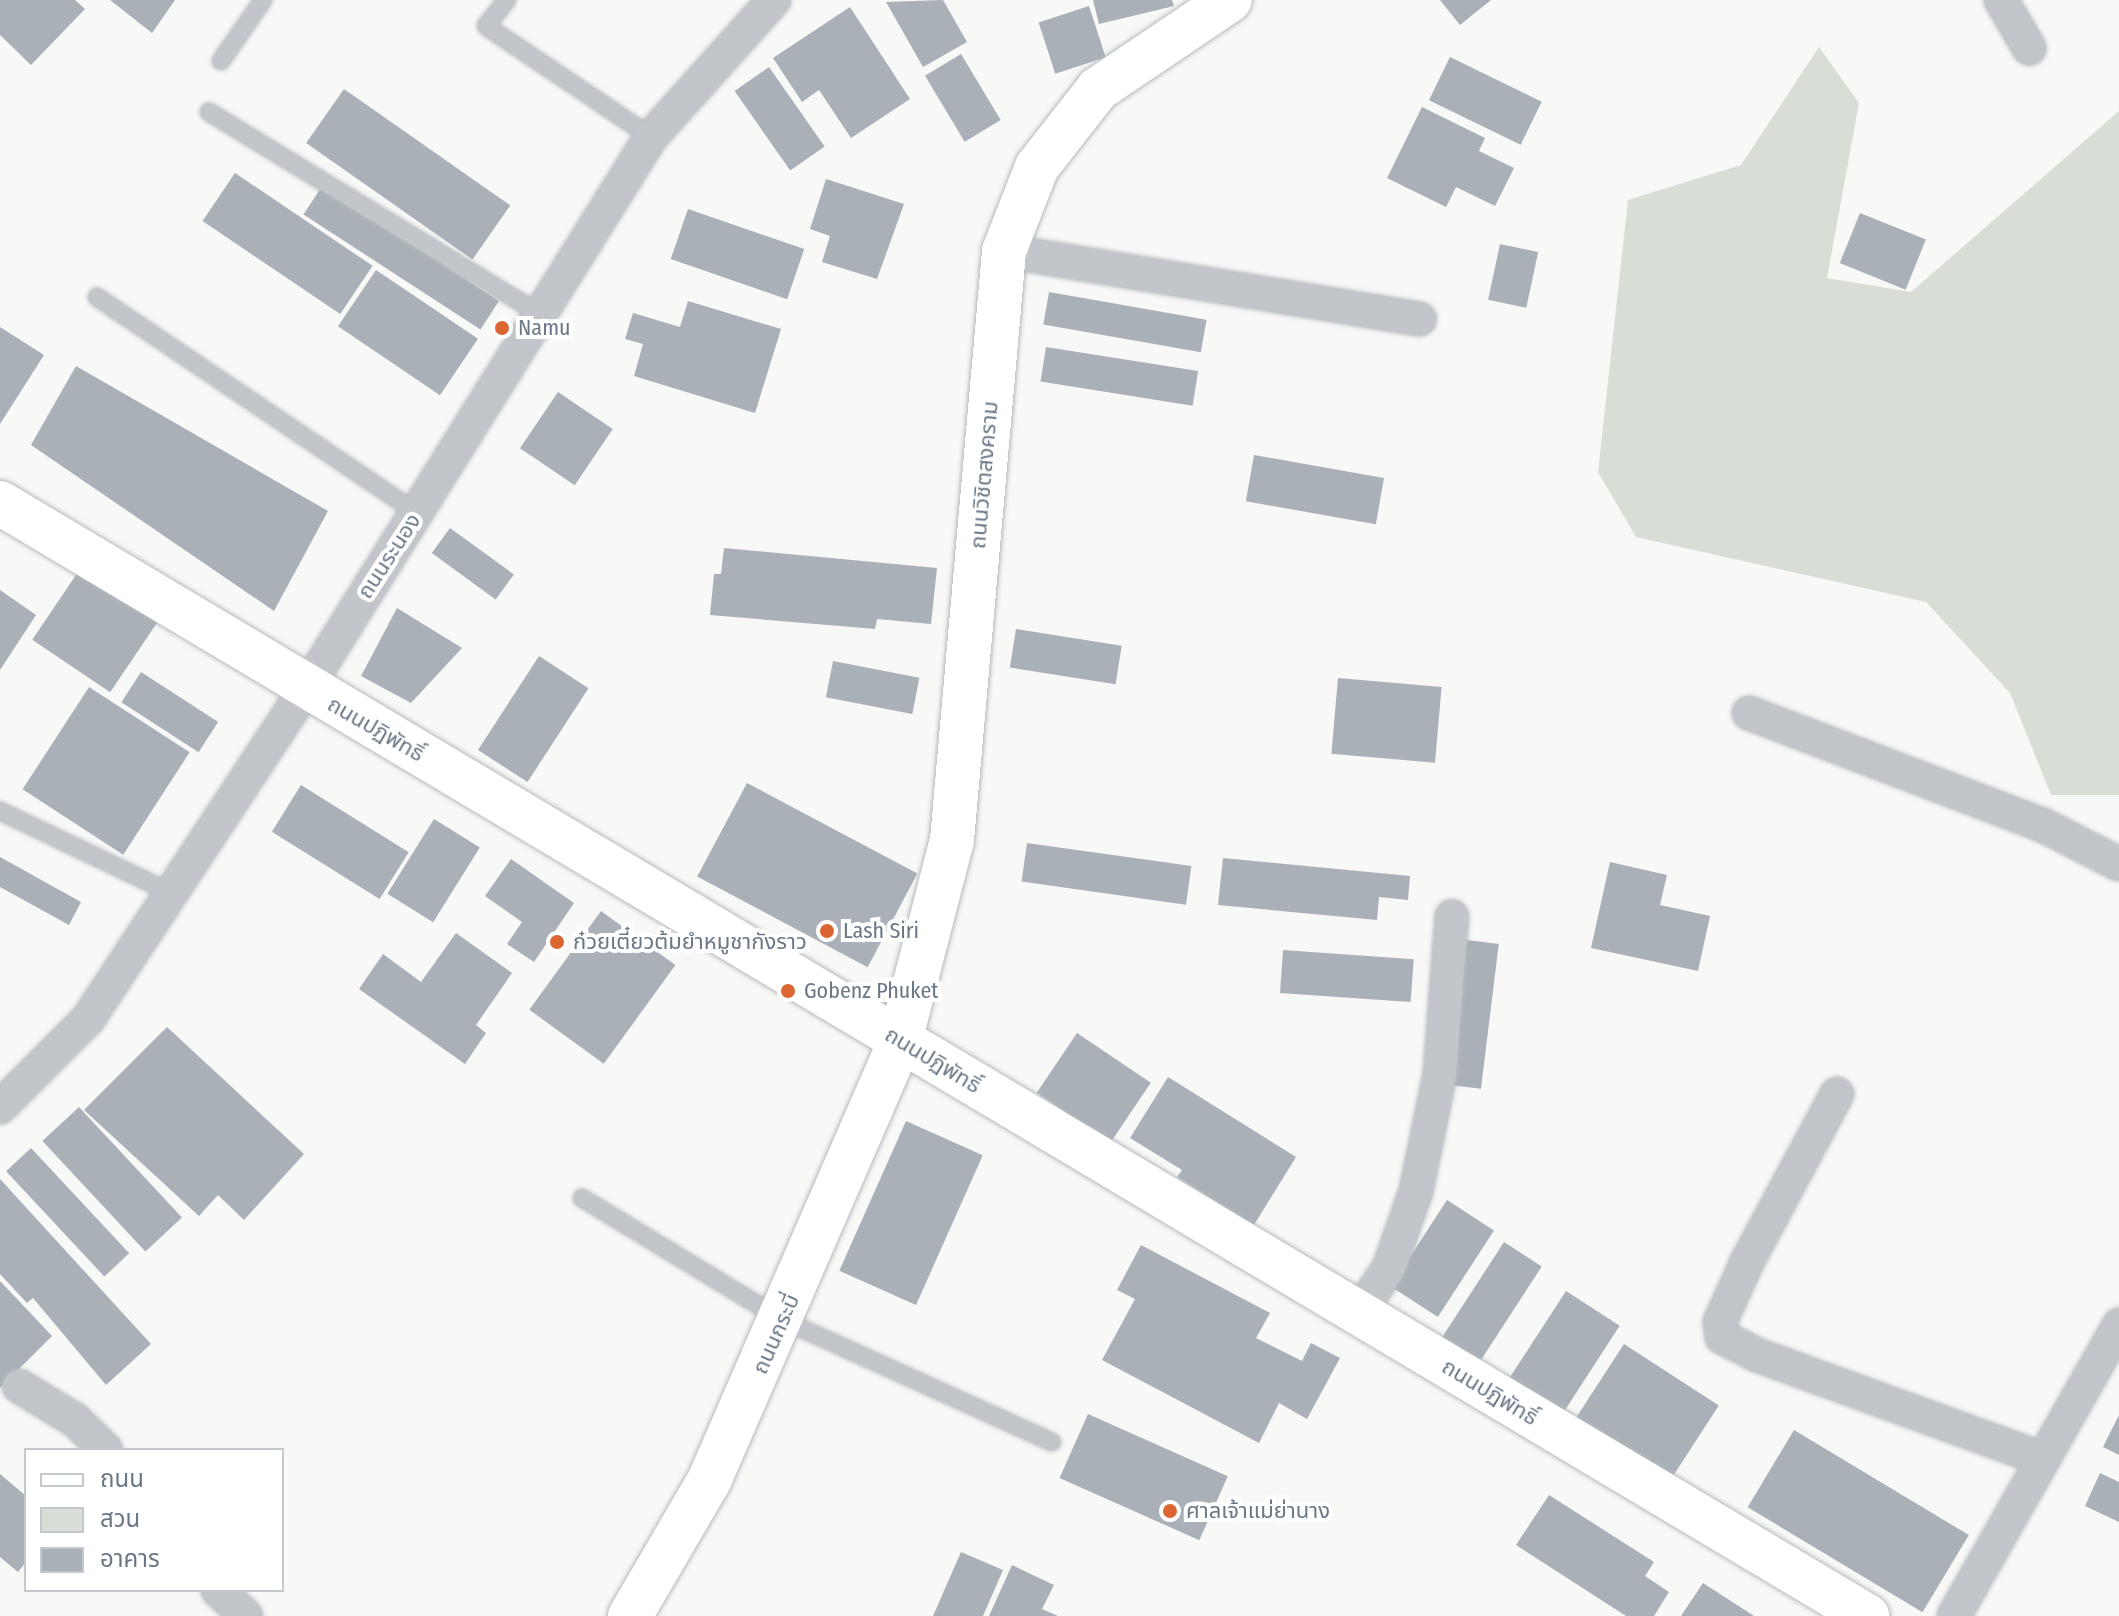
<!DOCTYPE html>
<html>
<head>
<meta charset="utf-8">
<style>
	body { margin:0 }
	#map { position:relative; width:2119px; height:1616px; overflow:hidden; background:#f8f8f6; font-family:"Fira Sans Condensed","Noto Sans Thai",sans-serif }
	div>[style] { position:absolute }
	.green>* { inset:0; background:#d8ddd5 }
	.building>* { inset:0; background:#a9b0b7; transform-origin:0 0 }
	.roads { filter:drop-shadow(0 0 2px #b4b9be) drop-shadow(0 0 2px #b4b9be) }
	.lane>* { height:16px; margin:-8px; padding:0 8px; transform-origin:8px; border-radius:8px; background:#c2c5c9 }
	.street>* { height:32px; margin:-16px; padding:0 16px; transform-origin:16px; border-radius:16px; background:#c2c5c9 }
	.secondary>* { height:44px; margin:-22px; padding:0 22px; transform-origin:22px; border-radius:22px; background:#fff }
	.dots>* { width:22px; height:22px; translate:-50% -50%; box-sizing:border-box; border:4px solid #fff; border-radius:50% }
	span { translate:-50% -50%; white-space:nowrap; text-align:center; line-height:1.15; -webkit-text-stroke:8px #fff; paint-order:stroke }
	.poi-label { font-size:22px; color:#697786 }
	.left { translate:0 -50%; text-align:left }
	.street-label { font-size:22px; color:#697786 }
	.legend { position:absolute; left:24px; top:1448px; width:260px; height:144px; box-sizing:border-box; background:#fff; border:2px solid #c3c9cf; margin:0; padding:10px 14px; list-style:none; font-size:24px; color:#697786 }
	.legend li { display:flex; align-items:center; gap:16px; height:40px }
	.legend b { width:40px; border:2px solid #c3c9cf }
</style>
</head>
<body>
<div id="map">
	<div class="green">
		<i style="clip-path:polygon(1819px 47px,1859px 103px,1827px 278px,1911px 292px,2119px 111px,2119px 795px,2051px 795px,2010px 693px,1926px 602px,1636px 537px,1598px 472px,1628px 200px,1741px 165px)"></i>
	</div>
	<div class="building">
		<i style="clip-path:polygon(0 0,75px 0,85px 9px,31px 65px,0 35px)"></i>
		<i style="clip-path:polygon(110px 0,175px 0,152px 33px)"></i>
		<i style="clip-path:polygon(943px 0,967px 42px,923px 67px,886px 2px)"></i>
		<i style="clip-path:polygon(1093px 0,1172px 0,1174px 6px,1099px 24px)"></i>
		<i style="clip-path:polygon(1440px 0,1491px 0,1460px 25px)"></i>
		<i style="left:1089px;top:6px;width:54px;height:53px;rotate:72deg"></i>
		<i style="clip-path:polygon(850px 7px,910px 99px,851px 138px,819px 90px,802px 102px,773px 58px)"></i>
		<i style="left:961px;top:54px;width:77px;height:42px;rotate:59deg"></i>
		<i style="left:1450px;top:57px;width:102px;height:48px;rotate:26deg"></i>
		<i style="left:769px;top:67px;width:97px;height:42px;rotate:55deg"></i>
		<i style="left:344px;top:89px;width:203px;height:66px;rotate:35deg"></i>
		<i style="clip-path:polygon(1422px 107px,1485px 138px,1479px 151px,1514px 168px,1495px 206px,1456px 187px,1446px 207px,1387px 178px)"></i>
		<i style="left:235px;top:173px;width:166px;height:58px;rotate:34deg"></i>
		<i style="clip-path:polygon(826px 179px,904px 204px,877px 279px,822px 262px,830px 236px,810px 229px)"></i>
		<i style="left:322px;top:186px;width:211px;height:34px;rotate:33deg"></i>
		<i style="left:688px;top:209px;width:123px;height:53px;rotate:19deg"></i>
		<i style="left:1860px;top:213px;width:71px;height:54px;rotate:22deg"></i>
		<i style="left:1500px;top:244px;width:39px;height:57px;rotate:12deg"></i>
		<i style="left:376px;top:270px;width:123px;height:68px;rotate:34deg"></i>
		<i style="left:1049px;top:292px;width:160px;height:33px;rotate:10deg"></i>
		<i style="clip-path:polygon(688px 301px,781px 329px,755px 413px,634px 376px,643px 344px,625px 339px,633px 313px,680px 327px)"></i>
		<i style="clip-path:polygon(0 327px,44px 355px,0 424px)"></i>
		<i style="left:1046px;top:347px;width:154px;height:35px;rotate:9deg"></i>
		<i style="clip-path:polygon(76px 366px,328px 511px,274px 611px,31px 445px)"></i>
		<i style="left:558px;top:392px;width:66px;height:68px;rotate:34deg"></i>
		<i style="left:1254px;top:455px;width:132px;height:47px;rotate:10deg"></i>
		<i style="left:450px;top:528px;width:79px;height:31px;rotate:36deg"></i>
		<i style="clip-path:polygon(724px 548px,937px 568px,931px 624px,877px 619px,875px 629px,710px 615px,714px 574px,721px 574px)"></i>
		<i style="left:82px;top:566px;width:94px;height:89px;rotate:34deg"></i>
		<i style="clip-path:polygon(0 590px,36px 615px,0 670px)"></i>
		<i style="clip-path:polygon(397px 608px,462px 648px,411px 703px,361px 676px)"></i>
		<i style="left:1016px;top:629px;width:107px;height:39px;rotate:9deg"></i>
		<i style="left:539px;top:656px;width:59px;height:112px;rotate:33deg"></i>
		<i style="left:833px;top:661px;width:88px;height:37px;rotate:11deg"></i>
		<i style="left:141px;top:672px;width:92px;height:36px;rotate:33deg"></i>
		<i style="left:1338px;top:678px;width:104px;height:76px;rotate:5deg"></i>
		<i style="left:89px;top:687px;width:120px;height:122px;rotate:33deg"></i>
		<i style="left:747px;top:783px;width:193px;height:106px;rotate:28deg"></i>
		<i style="left:301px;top:785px;width:127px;height:55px;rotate:32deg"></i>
		<i style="left:434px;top:819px;width:54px;height:88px;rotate:32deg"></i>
		<i style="left:1027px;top:843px;width:166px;height:39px;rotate:8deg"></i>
		<i style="clip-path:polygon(0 857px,81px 902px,69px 925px,0 887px)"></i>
		<i style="clip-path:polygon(1223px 858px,1410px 876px,1408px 900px,1379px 897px,1377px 920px,1218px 905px)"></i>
		<i style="clip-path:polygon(511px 859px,574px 903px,534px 962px,507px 944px,522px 922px,485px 896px)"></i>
		<i style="clip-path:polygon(1610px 862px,1667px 875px,1660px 905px,1710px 916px,1698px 971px,1591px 948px)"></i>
		<i style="left:601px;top:911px;width:92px;height:122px;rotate:36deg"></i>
		<i style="clip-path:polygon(456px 933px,512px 973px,476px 1025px,486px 1033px,465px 1064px,359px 989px,383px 954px,421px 982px)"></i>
		<i style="left:1467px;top:940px;width:32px;height:146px;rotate:7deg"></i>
		<i style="left:1283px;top:950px;width:131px;height:43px;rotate:4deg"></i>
		<i style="clip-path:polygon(167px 1027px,304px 1154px,244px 1220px,218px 1195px,199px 1216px,84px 1110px)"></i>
		<i style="left:1077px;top:1033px;width:89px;height:72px;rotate:34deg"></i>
		<i style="clip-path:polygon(1168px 1077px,1296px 1157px,1254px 1225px,1177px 1177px,1182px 1170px,1130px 1138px)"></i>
		<i style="left:79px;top:1107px;width:151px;height:50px;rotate:47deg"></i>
		<i style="left:906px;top:1121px;width:84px;height:164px;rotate:24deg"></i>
		<i style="left:31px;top:1148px;width:144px;height:34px;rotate:47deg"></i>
		<i style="clip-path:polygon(0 1179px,151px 1344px,106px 1385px,33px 1298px,27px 1303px,0 1274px)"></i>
		<i style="left:1447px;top:1200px;width:56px;height:103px;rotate:33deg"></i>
		<i style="left:1504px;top:1242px;width:45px;height:122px;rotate:33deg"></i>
		<i style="clip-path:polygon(1141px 1245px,1270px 1313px,1256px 1338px,1302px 1361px,1311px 1343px,1340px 1358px,1307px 1419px,1279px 1403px,1259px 1443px,1102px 1360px,1135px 1299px,1117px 1290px)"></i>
		<i style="clip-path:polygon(0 1281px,52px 1336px,0 1388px)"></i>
		<i style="left:1566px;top:1291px;width:64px;height:111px;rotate:33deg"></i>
		<i style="left:1624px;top:1344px;width:113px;height:93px;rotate:33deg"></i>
		<i style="left:1088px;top:1414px;width:153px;height:70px;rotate:24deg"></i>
		<i style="clip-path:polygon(2119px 1415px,2119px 1455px,2103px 1447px)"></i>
		<i style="left:1794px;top:1430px;width:204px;height:90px;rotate:31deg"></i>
		<i style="clip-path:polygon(2100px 1473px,2119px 1482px,2119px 1522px,2085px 1506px)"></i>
		<i style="clip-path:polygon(0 1474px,26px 1496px,26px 1562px,18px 1572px,0 1557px)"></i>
		<i style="clip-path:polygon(1549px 1495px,1654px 1562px,1645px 1576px,1669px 1592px,1654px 1616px,1626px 1616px,1516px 1545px)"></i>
		<i style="clip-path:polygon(961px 1552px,1003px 1570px,983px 1616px,933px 1616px)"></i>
		<i style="clip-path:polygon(1012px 1565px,1054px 1585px,1042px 1609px,1058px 1616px,989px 1616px)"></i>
		<i style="clip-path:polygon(1703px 1583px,1754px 1616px,1681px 1616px)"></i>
	</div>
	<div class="roads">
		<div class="lane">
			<i style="left:507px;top:0;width:33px;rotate:129deg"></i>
			<i style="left:486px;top:26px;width:199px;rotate:33.9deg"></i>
			<i style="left:221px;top:61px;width:74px;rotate:-55.5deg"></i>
			<i style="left:209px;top:112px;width:389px;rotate:31.4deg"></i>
			<i style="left:97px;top:297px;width:386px;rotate:34deg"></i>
			<i style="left:0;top:811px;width:190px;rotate:25.6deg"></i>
			<i style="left:582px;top:1198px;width:235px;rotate:31.3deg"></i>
			<i style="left:783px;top:1320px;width:295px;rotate:24.4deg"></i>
		</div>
		<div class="street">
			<i style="left:2001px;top:0;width:56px;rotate:59.7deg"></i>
			<i style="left:1004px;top:251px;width:421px;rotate:9.3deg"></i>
			<i style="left:1749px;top:713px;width:315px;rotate:20.9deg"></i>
			<i style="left:2043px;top:825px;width:85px;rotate:27.2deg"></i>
			<i style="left:1837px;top:1094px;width:191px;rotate:118.2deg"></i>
			<i style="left:1747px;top:1262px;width:66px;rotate:114.2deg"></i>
			<i style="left:1720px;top:1322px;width:15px;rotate:82deg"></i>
			<i style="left:1722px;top:1337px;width:39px;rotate:27deg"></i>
			<i style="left:1757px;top:1355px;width:304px;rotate:20deg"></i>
			<i style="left:0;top:1107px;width:124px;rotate:-45deg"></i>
			<i style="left:88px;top:1019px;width:396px;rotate:-56.6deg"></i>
			<i style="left:306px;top:689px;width:651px;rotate:-57.99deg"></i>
			<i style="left:651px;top:137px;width:184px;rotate:-48.1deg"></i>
			<i style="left:1358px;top:1314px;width:55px;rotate:-56deg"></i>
			<i style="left:1389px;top:1268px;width:82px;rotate:-70.7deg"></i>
			<i style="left:1416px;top:1191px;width:119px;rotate:-78.4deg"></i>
			<i style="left:1440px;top:1074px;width:158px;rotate:-85.7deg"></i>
			<i style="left:19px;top:1386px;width:66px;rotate:31.3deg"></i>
			<i style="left:75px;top:1420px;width:43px;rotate:44.1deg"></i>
			<i style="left:218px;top:1590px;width:38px;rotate:43deg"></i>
			<i style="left:1954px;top:1616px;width:335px;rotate:-60.4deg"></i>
		</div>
		<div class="secondary">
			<i style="left:0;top:503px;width:2174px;rotate:30.8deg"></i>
			<i style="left:630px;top:1616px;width:156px;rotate:-59.7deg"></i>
			<i style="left:709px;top:1481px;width:480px;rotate:-66.5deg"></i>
			<i style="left:900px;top:1041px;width:208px;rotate:-75.5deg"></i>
			<i style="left:952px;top:840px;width:591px;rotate:-84.95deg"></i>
			<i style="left:1004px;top:251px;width:90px;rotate:-68.6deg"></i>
			<i style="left:1037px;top:167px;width:99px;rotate:-52deg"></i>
			<i style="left:1098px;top:89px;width:159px;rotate:-34deg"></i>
		</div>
	</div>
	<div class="dots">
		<i style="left:502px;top:328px;background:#dc6632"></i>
		<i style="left:827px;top:931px;background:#dc6632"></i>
		<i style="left:557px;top:942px;background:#dc6632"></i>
		<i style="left:788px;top:991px;background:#dc6632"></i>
		<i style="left:1170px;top:1511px;background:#dc6632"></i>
	</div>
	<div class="poi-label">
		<span class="left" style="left:518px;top:328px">Namu</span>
		<span class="left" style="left:843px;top:931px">Lash Siri</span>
		<span class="left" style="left:573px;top:942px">ก๋วยเตี๋ยวต้มยำหมูชากังราว</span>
		<span class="left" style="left:804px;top:991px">Gobenz Phuket</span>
		<span class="left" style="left:1186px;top:1511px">ศาลเจ้าแม่ย่านาง</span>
	</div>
	<div class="street-label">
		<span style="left:984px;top:475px;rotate:-85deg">ถนนวิชิตสงคราม</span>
		<span style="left:389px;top:556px;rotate:-57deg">ถนนระนอง</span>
		<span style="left:376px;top:729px;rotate:30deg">ถนนปฏิพัทธิ์</span>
		<span style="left:933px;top:1060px;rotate:31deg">ถนนปฏิพัทธิ์</span>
		<span style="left:776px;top:1334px;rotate:-66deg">ถนนกระบี่</span>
		<span style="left:1490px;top:1392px;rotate:31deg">ถนนปฏิพัทธิ์</span>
	</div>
	<ul class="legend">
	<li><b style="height:10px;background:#fff"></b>ถนน</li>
	<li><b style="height:22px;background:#d8ddd5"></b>สวน</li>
	<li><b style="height:22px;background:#a9b0b7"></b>อาคาร</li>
	</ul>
</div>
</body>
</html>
